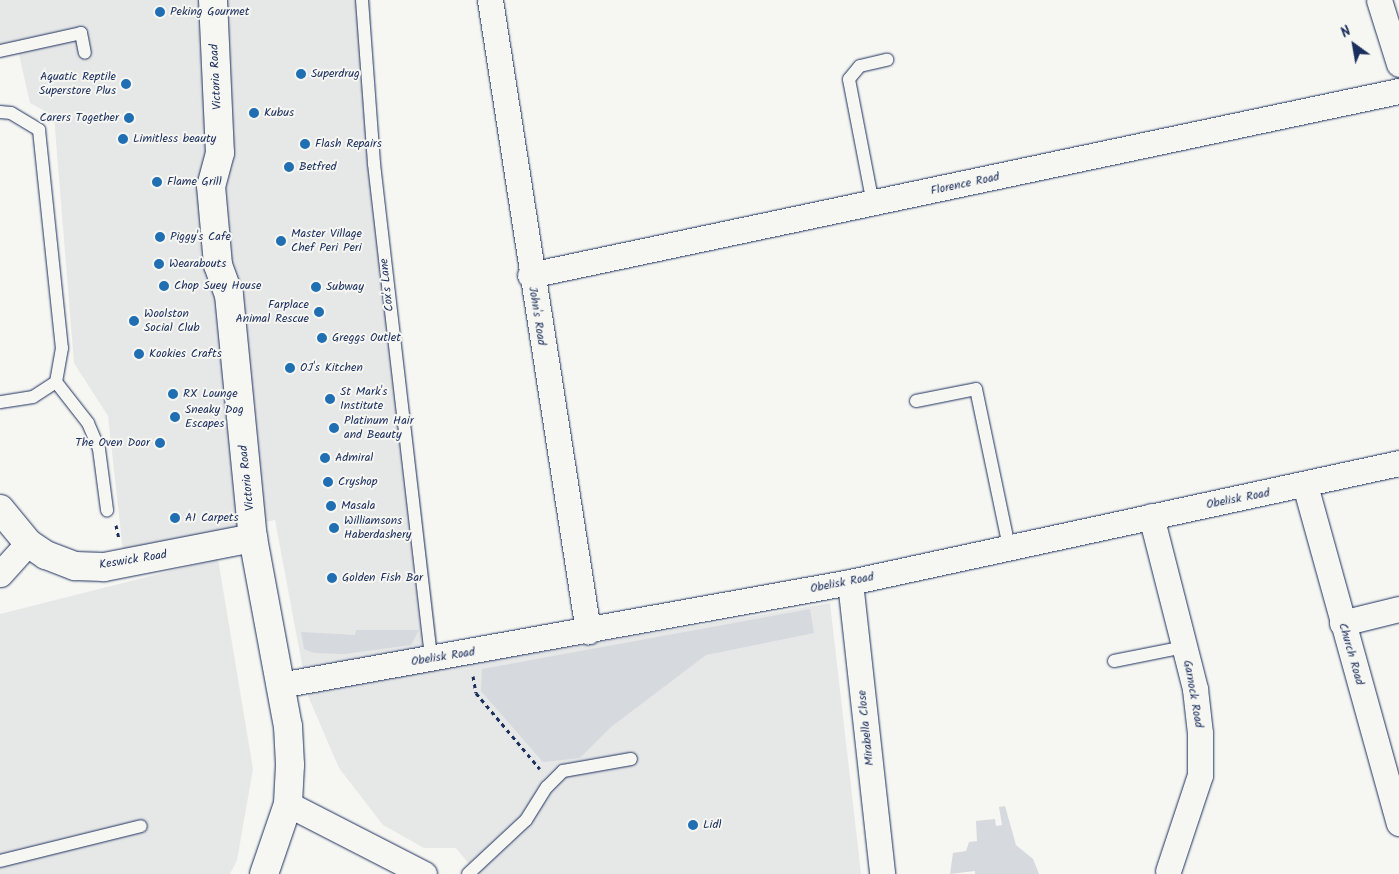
<!DOCTYPE html>
<html>
<head>
<meta charset="utf-8">
<style>
	body { margin:0 }
	#map { position:relative; width:1399px; height:874px; overflow:hidden; background:#f6f6f2; font-family:Kalam,sans-serif }
	div>[style] { position:absolute }
	.built>* { inset:0; background:#e6e7e7 }
	.green>* { inset:0; background:#d6d9dd }
	.path>* { height:3px; margin-top:-1.5px; transform-origin:0; background:repeating-linear-gradient(90deg,#1b2f5e 0 4px,transparent 0 8px) }
	.roads { filter:drop-shadow(0 0 1px #1b2f5e) drop-shadow(0 0 1px #1b2f5e) }
	.service>* { height:12px; margin:-6px; padding:0 6px; transform-origin:6px; border-radius:6px; background:#f6f6f2 }
	.minor>* { height:25px; margin:-12.5px; padding:0 12.5px; transform-origin:12.5px; border-radius:12.5px; background:#f6f6f2 }
	.tertiary>* { height:28px; margin:-14px; padding:0 14px; transform-origin:14px; border-radius:14px; background:#f6f6f2 }
	.dots>* { width:14px; height:14px; translate:-50% -50%; box-sizing:border-box; border:2px solid #f6f6f2; border-radius:50% }
	span { translate:-50% -50%; white-space:nowrap; text-align:center; line-height:1.15; -webkit-text-stroke:4px #f6f6f2; paint-order:stroke }
	.poi-label { font-size:12px; color:#1b2f5e }
	.left { translate:0 -50%; text-align:left }
	.right { translate:-100% -50%; text-align:right }
	.street-label { font-size:12px; color:#1b2f5e }
	.north { position:absolute; left:1329px; top:20px; width:50px; height:50px; -webkit-text-stroke:4px #f6f6f2; paint-order:stroke; rotate:328deg; font-size:14px; font-weight:700; line-height:20px; text-align:center; color:#1b2f5e }
	.north::after { content:''; display:block; margin:auto; width:18px; height:22px; background:#1b2f5e; clip-path:polygon(50% 0,100% 100%,50% 72%,0 100%) }
</style>
</head>
<body>
<div id="map">
	<div class="built">
		<i style="clip-path:polygon(0 0,371px 0,371px 63px,381px 176px,441px 669px,830px 603px,861px 874px,477px 874px,456px 848px,424px 848px,383px 825px,339px 768px,308px 696px,275px 520px,123px 551px,108px 416px,74px 363px,54px 116px,30px 103px,19px 54px,0 58px)"></i>
		<i style="clip-path:polygon(218px 559px,253px 769px,237px 860px,230px 874px,0 874px,0 614px)"></i>
	</div>
	<div class="green">
		<i style="clip-path:polygon(810px 609px,814px 633px,706px 655px,611px 727px,580px 758px,543px 762px,481px 691px,482px 669px)"></i>
		<i style="clip-path:polygon(356px 630px,419px 630px,411px 645px,344px 654px,314px 653px,304px 649px,301px 632px,355px 635px)"></i>
		<i style="clip-path:polygon(1005px 806px,1016px 845px,1033px 859px,1039px 874px,975px 874px,975px 871px,950px 874px,953px 853px,966px 851px,969px 842px,977px 841px,976px 821px,995px 819px,996px 826px,1002px 825px,999px 807px)"></i>
	</div>
	<div class="path">
		<i style="left:116px;top:525px;width:14px;rotate:78deg"></i>
		<i style="left:473px;top:676px;width:17px;rotate:80deg"></i>
		<i style="left:476px;top:693px;width:99px;rotate:49.9deg"></i>
	</div>
	<div class="roads">
		<div class="service">
			<i style="left:362px;top:0;width:164px;rotate:85.8deg"></i>
			<i style="left:374px;top:164px;width:498px;rotate:83.4deg"></i>
			<i style="left:0;top:51px;width:83px;rotate:-12.5deg"></i>
			<i style="left:81px;top:33px;width:20px;rotate:79deg"></i>
			<i style="left:0;top:112px;width:11px;rotate:5deg"></i>
			<i style="left:11px;top:113px;width:33px;rotate:31deg"></i>
			<i style="left:39px;top:130px;width:219px;rotate:84deg"></i>
			<i style="left:62px;top:348px;width:35px;rotate:100deg"></i>
			<i style="left:56px;top:382px;width:27px;rotate:147deg"></i>
			<i style="left:33px;top:397px;width:33px;rotate:171deg"></i>
			<i style="left:873px;top:204px;width:127px;rotate:-100.9deg"></i>
			<i style="left:849px;top:79px;width:17px;rotate:-50deg"></i>
			<i style="left:860px;top:66px;width:28px;rotate:-13deg"></i>
			<i style="left:56px;top:382px;width:52px;rotate:52deg"></i>
			<i style="left:88px;top:423px;width:28px;rotate:67deg"></i>
			<i style="left:99px;top:449px;width:62px;rotate:82.5deg"></i>
			<i style="left:916px;top:401px;width:61px;rotate:-11.3deg"></i>
			<i style="left:976px;top:389px;width:161px;rotate:78.2deg"></i>
			<i style="left:1114px;top:661px;width:71px;rotate:-11.3deg"></i>
			<i style="left:0;top:861px;width:145px;rotate:-13.9deg"></i>
			<i style="left:468px;top:874px;width:79px;rotate:-43deg"></i>
			<i style="left:526px;top:820px;width:39px;rotate:-58deg"></i>
			<i style="left:547px;top:787px;width:23px;rotate:-45deg"></i>
			<i style="left:563px;top:771px;width:69px;rotate:-10deg"></i>
		</div>
		<div class="minor">
			<i style="left:490px;top:0;width:639px;rotate:81.17deg"></i>
			<i style="left:1379px;top:0;width:67px;rotate:72.6deg"></i>
			<i style="left:530px;top:275px;width:888px;rotate:-11.96deg"></i>
			<i style="left:1305px;top:485px;width:351px;rotate:74.5deg"></i>
			<i style="left:1151px;top:516px;width:179px;rotate:75.7deg"></i>
			<i style="left:1195px;top:689px;width:44px;rotate:83.5deg"></i>
			<i style="left:1200px;top:733px;width:42px;rotate:90deg"></i>
			<i style="left:1200px;top:775px;width:101px;rotate:108.4deg"></i>
			<i style="left:0;top:574px;width:42px;rotate:-47.9deg"></i>
			<i style="left:850px;top:582px;width:294px;rotate:83.7deg"></i>
			<i style="left:1342px;top:623px;width:59px;rotate:-13.8deg"></i>
			<i style="left:280px;top:685px;width:579px;rotate:-10.24deg"></i>
			<i style="left:850px;top:582px;width:562px;rotate:-12.23deg"></i>
			<i style="left:288px;top:804px;width:153px;rotate:27.2deg"></i>
		</div>
		<div class="tertiary">
			<i style="left:213px;top:0;width:153px;rotate:87.4deg"></i>
			<i style="left:220px;top:153px;width:34px;rotate:105deg"></i>
			<i style="left:211px;top:186px;width:79px;rotate:84.9deg"></i>
			<i style="left:218px;top:265px;width:32px;rotate:70deg"></i>
			<i style="left:229px;top:295px;width:244px;rotate:84.4deg"></i>
			<i style="left:253px;top:538px;width:191px;rotate:79.5deg"></i>
			<i style="left:288px;top:726px;width:39px;rotate:87deg"></i>
			<i style="left:290px;top:765px;width:39px;rotate:93deg"></i>
			<i style="left:288px;top:804px;width:74px;rotate:108.9deg"></i>
			<i style="left:0;top:509px;width:44px;rotate:50.5deg"></i>
			<i style="left:28px;top:543px;width:22px;rotate:34deg"></i>
			<i style="left:46px;top:555px;width:31px;rotate:21deg"></i>
			<i style="left:75px;top:566px;width:29px;rotate:2deg"></i>
			<i style="left:104px;top:567px;width:152px;rotate:-11deg"></i>
		</div>
	</div>
	<div class="dots">
		<i style="left:160px;top:12px;background:#1f6fb2"></i>
		<i style="left:301px;top:74px;background:#1f6fb2"></i>
		<i style="left:126px;top:84px;background:#1f6fb2"></i>
		<i style="left:254px;top:113px;background:#1f6fb2"></i>
		<i style="left:129px;top:118px;background:#1f6fb2"></i>
		<i style="left:123px;top:139px;background:#1f6fb2"></i>
		<i style="left:305px;top:144px;background:#1f6fb2"></i>
		<i style="left:289px;top:167px;background:#1f6fb2"></i>
		<i style="left:157px;top:182px;background:#1f6fb2"></i>
		<i style="left:160px;top:237px;background:#1f6fb2"></i>
		<i style="left:281px;top:241px;background:#1f6fb2"></i>
		<i style="left:159px;top:264px;background:#1f6fb2"></i>
		<i style="left:164px;top:286px;background:#1f6fb2"></i>
		<i style="left:316px;top:287px;background:#1f6fb2"></i>
		<i style="left:319px;top:312px;background:#1f6fb2"></i>
		<i style="left:134px;top:321px;background:#1f6fb2"></i>
		<i style="left:322px;top:338px;background:#1f6fb2"></i>
		<i style="left:139px;top:354px;background:#1f6fb2"></i>
		<i style="left:290px;top:368px;background:#1f6fb2"></i>
		<i style="left:173px;top:394px;background:#1f6fb2"></i>
		<i style="left:330px;top:399px;background:#1f6fb2"></i>
		<i style="left:175px;top:417px;background:#1f6fb2"></i>
		<i style="left:334px;top:428px;background:#1f6fb2"></i>
		<i style="left:160px;top:443px;background:#1f6fb2"></i>
		<i style="left:325px;top:458px;background:#1f6fb2"></i>
		<i style="left:328px;top:482px;background:#1f6fb2"></i>
		<i style="left:331px;top:506px;background:#1f6fb2"></i>
		<i style="left:175px;top:518px;background:#1f6fb2"></i>
		<i style="left:334px;top:528px;background:#1f6fb2"></i>
		<i style="left:332px;top:578px;background:#1f6fb2"></i>
		<i style="left:693px;top:825px;background:#1f6fb2"></i>
	</div>
	<div class="poi-label">
		<span class="left" style="left:170px;top:12px">Peking Gourmet</span>
		<span class="left" style="left:311px;top:74px">Superdrug</span>
		<span class="right" style="left:116px;top:84px">Aquatic Reptile<br>Superstore Plus</span>
		<span class="left" style="left:264px;top:113px">Kubus</span>
		<span class="right" style="left:119px;top:118px">Carers Together</span>
		<span class="left" style="left:133px;top:139px">Limitless beauty</span>
		<span class="left" style="left:315px;top:144px">Flash Repairs</span>
		<span class="left" style="left:299px;top:167px">Betfred</span>
		<span class="left" style="left:167px;top:182px">Flame Grill</span>
		<span class="left" style="left:291px;top:241px">Master Village<br>Chef Peri Peri</span>
		<span class="left" style="left:170px;top:237px">Piggy's Cafe</span>
		<span class="left" style="left:169px;top:264px">Wearabouts</span>
		<span class="left" style="left:174px;top:286px">Chop Suey House</span>
		<span class="left" style="left:326px;top:287px">Subway</span>
		<span class="right" style="left:309px;top:312px">Farplace<br>Animal Rescue</span>
		<span class="left" style="left:144px;top:321px">Woolston<br>Social Club</span>
		<span class="left" style="left:332px;top:338px">Greggs Outlet</span>
		<span class="left" style="left:149px;top:354px">Kookies Crafts</span>
		<span class="left" style="left:300px;top:368px">OJ's Kitchen</span>
		<span class="left" style="left:340px;top:399px">St Mark's<br>Institute</span>
		<span class="left" style="left:183px;top:394px">RX Lounge</span>
		<span class="left" style="left:185px;top:417px">Sneaky Dog<br>Escapes</span>
		<span class="left" style="left:344px;top:428px">Platinum Hair<br>and Beauty</span>
		<span class="right" style="left:150px;top:443px">The Oven Door</span>
		<span class="left" style="left:335px;top:458px">Admiral</span>
		<span class="left" style="left:338px;top:482px">Cryshop</span>
		<span class="left" style="left:341px;top:506px">Masala</span>
		<span class="left" style="left:185px;top:518px">A1 Carpets</span>
		<span class="left" style="left:344px;top:528px">Williamsons<br>Haberdashery</span>
		<span class="left" style="left:342px;top:578px">Golden Fish Bar</span>
		<span class="left" style="left:703px;top:825px">Lidl</span>
	</div>
	<div class="street-label">
		<span style="left:216px;top:77px;rotate:-93deg">Victoria Road</span>
		<span style="left:965px;top:184px;rotate:-12deg">Florence Road</span>
		<span style="left:387px;top:285px;rotate:-96deg">Cox's Lane</span>
		<span style="left:537px;top:316px;rotate:81deg">John's Road</span>
		<span style="left:247px;top:478px;rotate:-96deg">Victoria Road</span>
		<span style="left:1238px;top:499px;rotate:-11deg">Obelisk Road</span>
		<span style="left:133px;top:560px;rotate:-9deg">Keswick Road</span>
		<span style="left:842px;top:583px;rotate:-11deg">Obelisk Road</span>
		<span style="left:1351px;top:654px;rotate:74deg">Church Road</span>
		<span style="left:443px;top:657px;rotate:-9deg">Obelisk Road</span>
		<span style="left:1193px;top:694px;rotate:80deg">Garnock Road</span>
		<span style="left:866px;top:728px;rotate:-96deg">Mirabella Close</span>
	</div>
	<div class="north">N</div>
</div>
</body>
</html>
